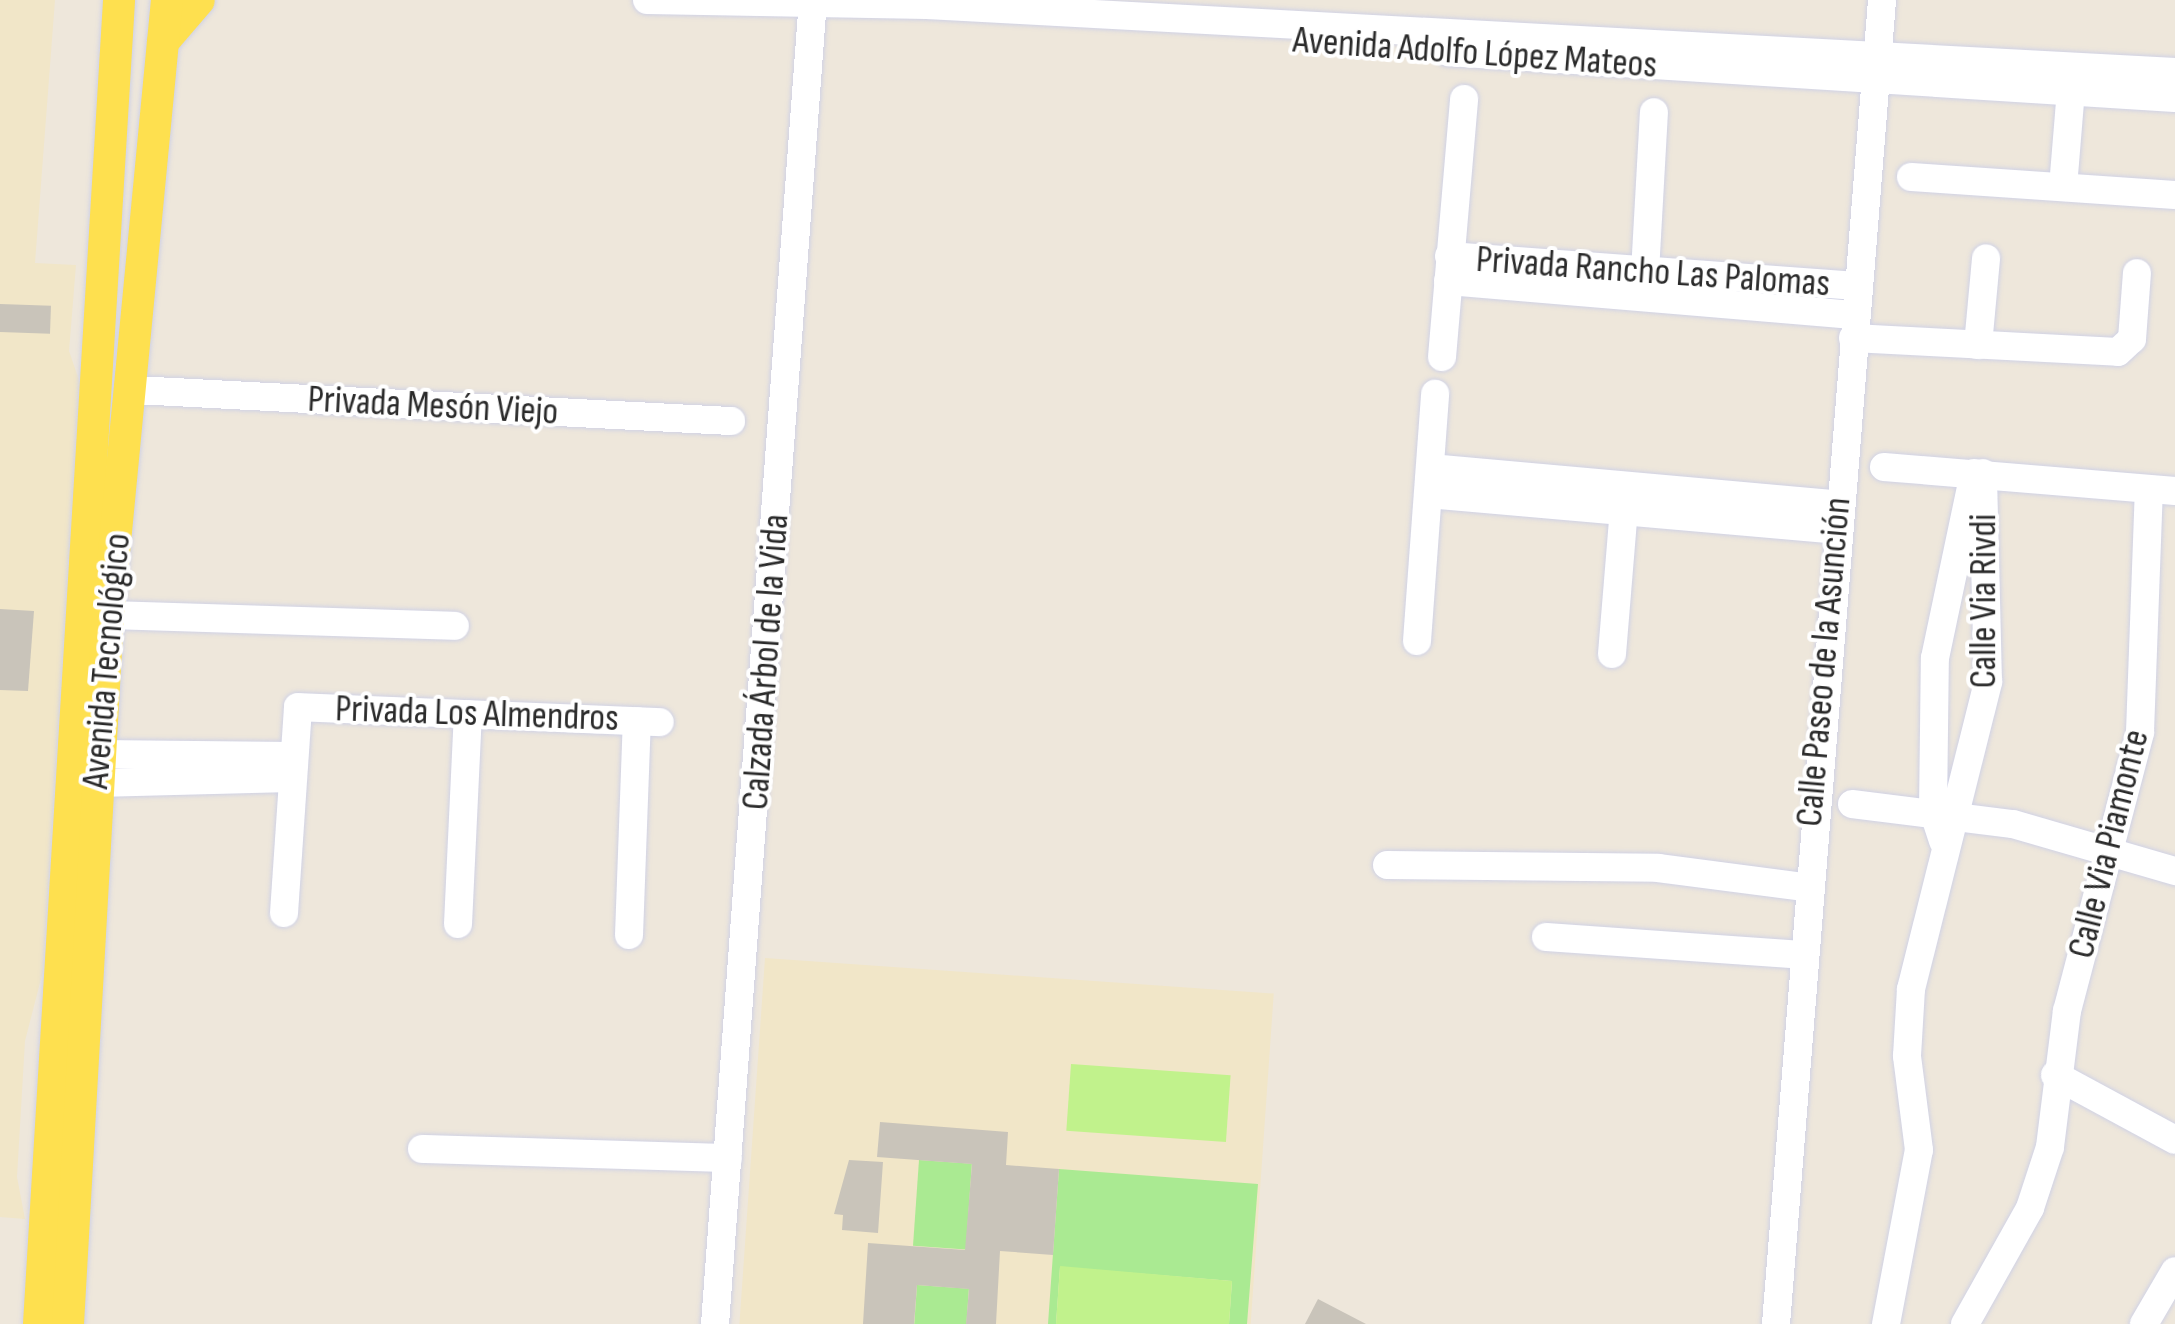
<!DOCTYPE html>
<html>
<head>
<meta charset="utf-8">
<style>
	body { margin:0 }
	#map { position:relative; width:2175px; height:1324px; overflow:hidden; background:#eee7db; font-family:"Sofia Sans Condensed",sans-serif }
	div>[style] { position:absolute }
	.education>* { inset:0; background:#f1e6c8; transform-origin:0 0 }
	.green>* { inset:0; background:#aaea92; transform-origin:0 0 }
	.pitch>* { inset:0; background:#c1f28c; transform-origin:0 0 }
	.building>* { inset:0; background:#c9c4ba; transform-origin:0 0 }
	.roads { filter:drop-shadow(0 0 2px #d0d2e5) drop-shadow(0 0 2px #d0d2e5) }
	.minor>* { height:28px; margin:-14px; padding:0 14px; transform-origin:14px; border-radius:14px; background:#fff }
	.major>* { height:32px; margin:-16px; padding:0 16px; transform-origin:16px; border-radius:16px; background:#fee04f }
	span { translate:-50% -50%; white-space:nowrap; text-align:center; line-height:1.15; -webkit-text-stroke:8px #fff; paint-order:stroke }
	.street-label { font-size:38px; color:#2a2a2a }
</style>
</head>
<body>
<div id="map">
	<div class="education">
		<i style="clip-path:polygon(0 0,55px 0,35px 263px,76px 265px,69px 351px,80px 383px,43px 971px,25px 1041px,17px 1177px,25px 1219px,0 1217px)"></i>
		<i style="left:765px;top:958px;width:510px;height:367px;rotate:4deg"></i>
	</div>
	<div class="green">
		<i style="left:919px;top:1160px;width:53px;height:86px;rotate:4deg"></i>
		<i style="clip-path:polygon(1059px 1169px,1258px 1184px,1247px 1324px,1229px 1324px,1232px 1281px,1060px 1267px,1056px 1324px,1048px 1324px)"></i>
		<i style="left:917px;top:1285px;width:52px;height:39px;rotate:4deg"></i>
	</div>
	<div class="pitch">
		<i style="left:1071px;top:1064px;width:160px;height:67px;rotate:4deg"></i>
		<i style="clip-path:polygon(1060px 1266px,1232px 1281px,1229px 1324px,1056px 1324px)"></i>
	</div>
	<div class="building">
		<i style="left:0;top:304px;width:51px;height:28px;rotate:2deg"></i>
		<i style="clip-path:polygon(0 609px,34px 611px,28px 691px,0 690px)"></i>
		<i style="clip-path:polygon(880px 1122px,1008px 1132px,1006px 1165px,1059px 1169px,1053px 1255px,1000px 1251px,996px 1324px,966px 1324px,969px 1289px,917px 1285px,914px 1324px,863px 1324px,868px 1243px,965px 1250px,972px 1164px,877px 1157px)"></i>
		<i style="clip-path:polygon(849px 1160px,883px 1162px,878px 1233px,842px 1230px,843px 1215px,834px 1214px)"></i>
		<i style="clip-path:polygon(1318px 1299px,1366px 1324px,1305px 1324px)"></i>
	</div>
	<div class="roads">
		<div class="minor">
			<i style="left:647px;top:0;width:280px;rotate:1deg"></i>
			<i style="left:927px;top:5px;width:1250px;rotate:3.07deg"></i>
			<i style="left:1448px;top:52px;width:728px;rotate:3.62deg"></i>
			<i style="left:1911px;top:177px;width:265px;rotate:3.9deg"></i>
			<i style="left:2063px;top:187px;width:110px;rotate:-85.3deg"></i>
			<i style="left:1449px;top:256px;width:409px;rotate:4.2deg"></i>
			<i style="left:1448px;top:281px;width:407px;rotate:4.8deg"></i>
			<i style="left:1644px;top:290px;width:178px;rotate:-86.8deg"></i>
			<i style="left:1853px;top:338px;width:265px;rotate:3deg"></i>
			<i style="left:2118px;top:352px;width:19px;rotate:-43deg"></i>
			<i style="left:2132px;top:339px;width:66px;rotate:-85.7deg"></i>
			<i style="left:1978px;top:345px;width:87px;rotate:-84.7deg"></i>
			<i style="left:1442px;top:357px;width:259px;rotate:-85.1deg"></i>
			<i style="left:135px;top:390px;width:597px;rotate:2.98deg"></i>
			<i style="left:1884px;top:467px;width:292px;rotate:4.7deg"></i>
			<i style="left:1430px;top:468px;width:409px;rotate:5.1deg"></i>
			<i style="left:1428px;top:494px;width:410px;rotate:5deg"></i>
			<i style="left:108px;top:615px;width:347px;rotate:1.8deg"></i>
			<i style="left:1417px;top:641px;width:248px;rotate:-85.8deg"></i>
			<i style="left:1612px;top:654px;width:159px;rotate:-85.3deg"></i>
			<i style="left:99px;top:754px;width:193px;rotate:0.6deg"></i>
			<i style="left:97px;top:783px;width:194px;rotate:-1.5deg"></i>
			<i style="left:1852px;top:804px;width:162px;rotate:7.1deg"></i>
			<i style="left:2013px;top:824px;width:169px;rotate:16.2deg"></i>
			<i style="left:1943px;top:841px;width:32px;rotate:-108deg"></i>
			<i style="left:1933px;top:811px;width:153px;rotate:-89.3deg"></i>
			<i style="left:1935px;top:658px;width:189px;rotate:-78.1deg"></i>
			<i style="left:1387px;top:865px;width:271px;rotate:0.6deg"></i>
			<i style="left:1658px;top:868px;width:148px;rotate:7.4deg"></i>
			<i style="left:284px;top:913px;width:206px;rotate:-86.1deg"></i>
			<i style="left:298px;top:707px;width:362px;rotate:2.4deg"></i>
			<i style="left:458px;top:924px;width:210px;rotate:-87.3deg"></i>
			<i style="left:629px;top:935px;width:214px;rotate:-87.9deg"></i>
			<i style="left:1546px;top:937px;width:257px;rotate:4deg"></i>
			<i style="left:2055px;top:1075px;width:136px;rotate:28.4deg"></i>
			<i style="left:422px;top:1149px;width:306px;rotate:1.7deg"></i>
			<i style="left:715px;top:1324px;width:1328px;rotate:-85.77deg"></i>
			<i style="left:1776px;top:1324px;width:1328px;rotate:-85.42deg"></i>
			<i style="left:1886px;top:1324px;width:177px;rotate:-79.3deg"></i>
			<i style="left:1919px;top:1150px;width:95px;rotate:-97.3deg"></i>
			<i style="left:1907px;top:1056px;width:67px;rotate:-86.6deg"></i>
			<i style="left:1911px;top:989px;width:317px;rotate:-75.9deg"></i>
			<i style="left:1988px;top:682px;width:209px;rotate:-91.4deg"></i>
			<i style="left:1965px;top:1324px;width:133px;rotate:-60.7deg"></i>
			<i style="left:2030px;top:1208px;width:64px;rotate:-71.8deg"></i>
			<i style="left:2050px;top:1147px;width:137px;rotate:-82.9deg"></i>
			<i style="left:2067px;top:1011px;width:288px;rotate:-75.3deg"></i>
			<i style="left:2140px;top:732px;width:241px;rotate:-87.9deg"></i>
			<i style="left:2144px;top:1324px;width:61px;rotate:-59.7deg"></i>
		</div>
		<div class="major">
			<i style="left:163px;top:42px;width:55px;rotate:-49.4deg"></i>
			<i style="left:39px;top:1324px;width:1326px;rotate:-86.54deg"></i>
			<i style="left:68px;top:1324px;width:710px;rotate:-86.77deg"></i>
			<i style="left:108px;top:615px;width:618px;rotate:-84.52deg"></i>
		</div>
	</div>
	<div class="street-label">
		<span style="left:1475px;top:53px;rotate:4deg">Avenida Adolfo López Mateos</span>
		<span style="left:1653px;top:272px;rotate:4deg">Privada Rancho Las Palomas</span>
		<span style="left:433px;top:406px;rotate:3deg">Privada Mesón Viejo</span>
		<span style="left:1984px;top:601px;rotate:-90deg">Calle Via Rivdi</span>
		<span style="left:107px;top:661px;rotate:-85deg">Avenida Tecnológico</span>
		<span style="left:766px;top:662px;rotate:-86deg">Calzada Árbol de la Vida</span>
		<span style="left:1824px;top:662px;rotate:-85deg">Calle Paseo de la Asunción</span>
		<span style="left:477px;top:714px;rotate:2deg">Privada Los Almendros</span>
		<span style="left:2109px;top:844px;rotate:-76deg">Calle Via Piamonte</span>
	</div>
</div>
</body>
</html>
